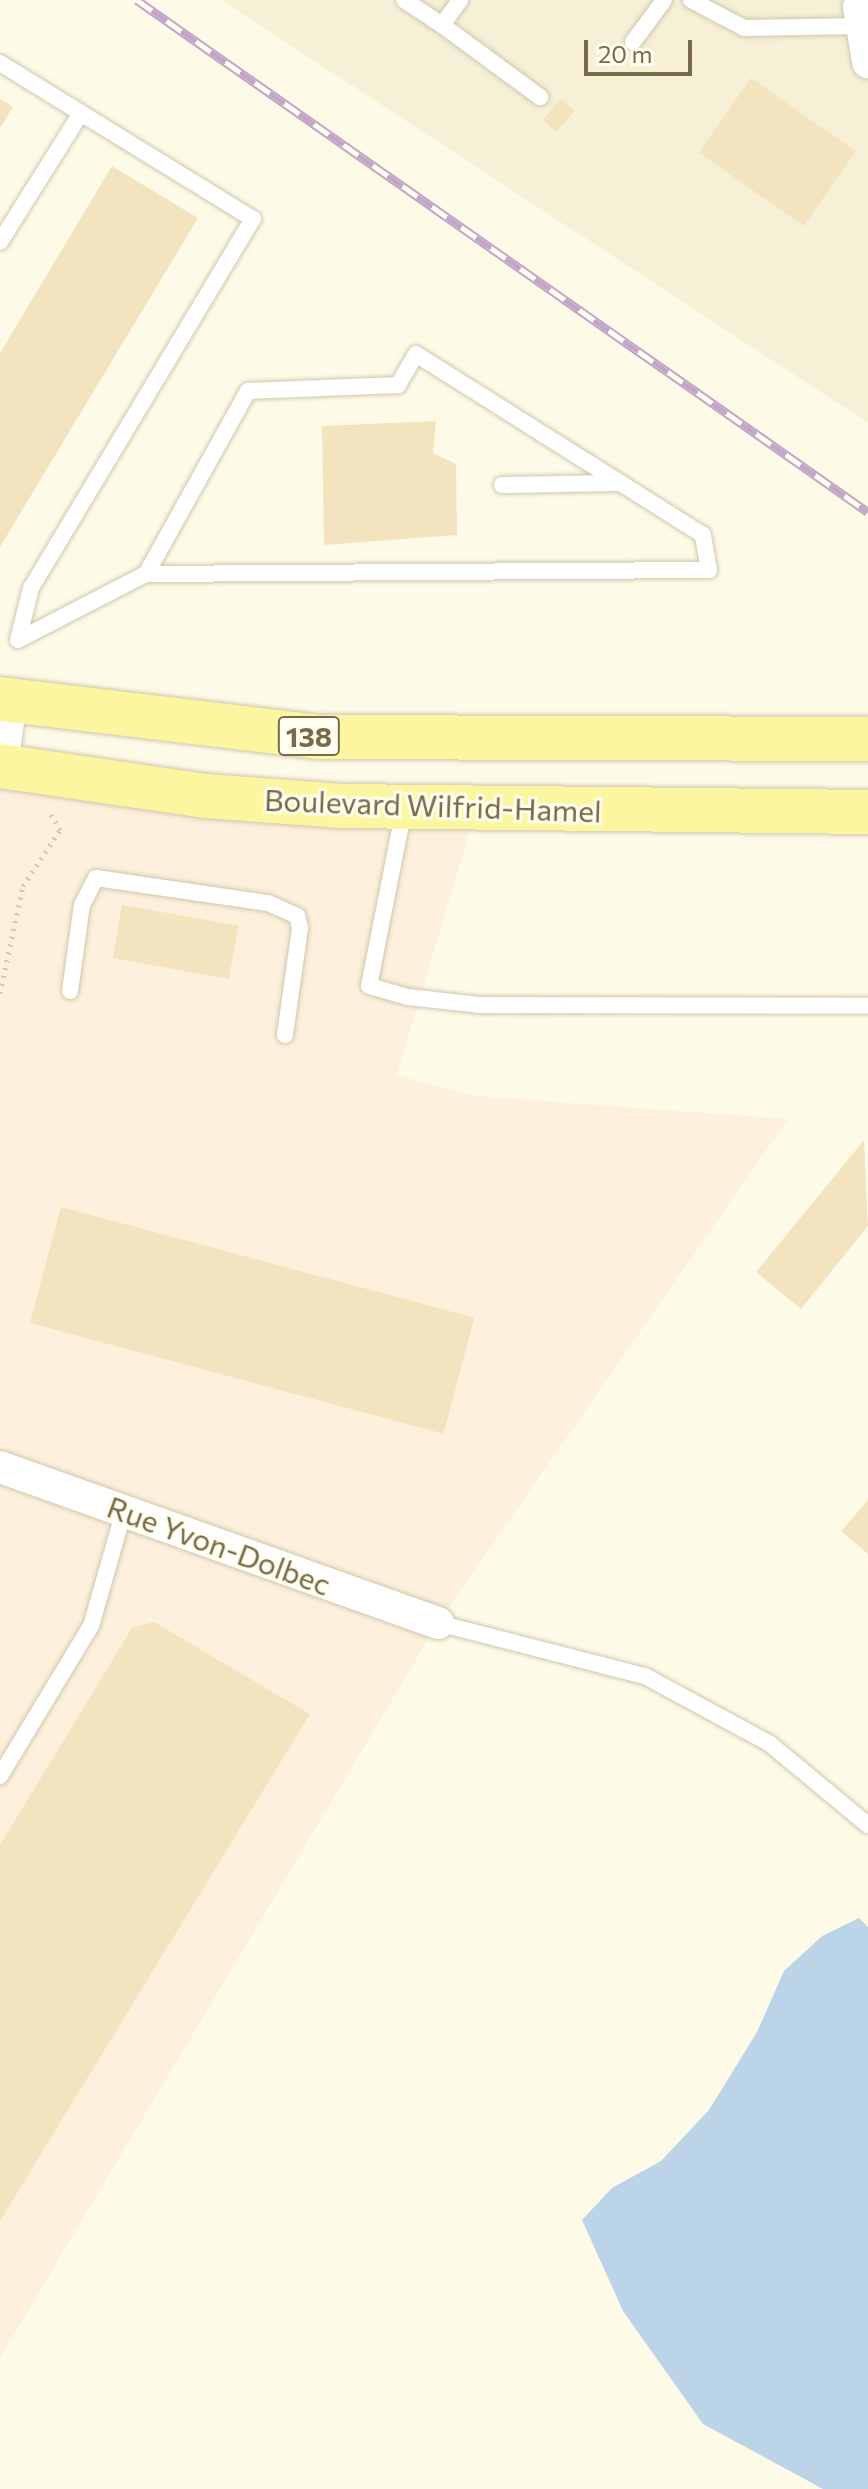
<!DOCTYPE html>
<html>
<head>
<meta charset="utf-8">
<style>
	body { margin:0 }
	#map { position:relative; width:868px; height:2489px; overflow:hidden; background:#fdfbe8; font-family:Commissioner,sans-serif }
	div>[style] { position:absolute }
	.residential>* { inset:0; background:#f5f0d6 }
	.commercial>* { inset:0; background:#fdf0dc }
	.water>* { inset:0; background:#bbd4e8 }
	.building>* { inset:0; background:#f3e4bf; transform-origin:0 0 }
	.path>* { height:5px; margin-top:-2.5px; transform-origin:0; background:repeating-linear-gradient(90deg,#d9c8a1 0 2px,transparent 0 8px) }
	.roads { filter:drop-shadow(0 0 2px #d0c7ad) drop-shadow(0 0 2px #d0c7ad) }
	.service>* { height:16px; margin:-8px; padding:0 8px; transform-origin:8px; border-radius:8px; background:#fff }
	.minor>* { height:32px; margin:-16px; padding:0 16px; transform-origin:16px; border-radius:16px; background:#fff }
	.tertiary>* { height:38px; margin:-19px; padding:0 19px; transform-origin:19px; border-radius:19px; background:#fff }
	.primary>* { height:44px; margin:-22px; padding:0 22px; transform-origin:22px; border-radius:22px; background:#fdf6a0 }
	.rail>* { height:9px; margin-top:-4.5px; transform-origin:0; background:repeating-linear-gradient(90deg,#fffeef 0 18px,#c3a5c8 0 36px); box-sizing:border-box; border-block:2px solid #c3a5c8 }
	span { translate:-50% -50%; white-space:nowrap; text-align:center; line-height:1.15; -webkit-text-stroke:6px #fffeef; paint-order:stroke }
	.shield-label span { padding:2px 6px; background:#fffeef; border:2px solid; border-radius:6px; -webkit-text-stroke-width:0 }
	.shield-label { font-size:28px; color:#79694b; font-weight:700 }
	.street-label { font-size:30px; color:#79694b }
	.scale { position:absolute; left:584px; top:40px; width:108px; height:36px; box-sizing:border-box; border:4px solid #79694b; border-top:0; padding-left:10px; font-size:24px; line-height:28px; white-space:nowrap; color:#79694b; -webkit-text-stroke:6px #fffeef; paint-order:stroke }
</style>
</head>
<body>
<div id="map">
	<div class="residential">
		<i style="clip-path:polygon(221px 0,868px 0,868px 423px)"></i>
	</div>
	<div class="commercial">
		<i style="clip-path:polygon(0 766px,476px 810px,397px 1075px,475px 1096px,788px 1119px,438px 1623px,0 2358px)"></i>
	</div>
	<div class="water">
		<i style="clip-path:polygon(859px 1918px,868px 1927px,868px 2489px,823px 2489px,703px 2424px,623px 2311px,582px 2220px,612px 2188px,661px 2161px,709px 2110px,757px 2032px,784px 1971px,822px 1936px)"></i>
	</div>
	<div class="building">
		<i style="left:751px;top:78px;width:128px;height:91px;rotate:35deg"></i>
		<i style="clip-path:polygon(0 99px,13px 107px,0 128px)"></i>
		<i style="left:561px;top:99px;width:18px;height:28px;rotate:41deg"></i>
		<i style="clip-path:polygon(112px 166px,198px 218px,0 547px,0 353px)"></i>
		<i style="clip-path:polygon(436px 421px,433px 453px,456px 464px,457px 535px,324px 545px,322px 426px)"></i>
		<i style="left:122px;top:905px;width:118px;height:54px;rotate:10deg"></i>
		<i style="clip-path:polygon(864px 1140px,868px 1226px,801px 1309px,756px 1272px)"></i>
		<i style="left:61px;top:1207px;width:428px;height:120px;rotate:15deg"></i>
		<i style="clip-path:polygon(868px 1500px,868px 1554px,841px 1531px)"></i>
		<i style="clip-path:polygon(154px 1622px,310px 1714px,0 2221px,0 1845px,132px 1628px)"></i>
	</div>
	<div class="path">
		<i style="left:0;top:993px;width:109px;rotate:-77.9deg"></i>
		<i style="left:23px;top:886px;width:67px;rotate:-56.5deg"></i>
		<i style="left:60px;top:830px;width:20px;rotate:-120deg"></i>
	</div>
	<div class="roads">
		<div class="service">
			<i style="left:404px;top:0;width:45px;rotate:33.3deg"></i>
			<i style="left:442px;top:25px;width:31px;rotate:-54deg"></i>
			<i style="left:691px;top:0;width:60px;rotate:27.8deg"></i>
			<i style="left:744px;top:28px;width:117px;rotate:-1deg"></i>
			<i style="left:442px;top:25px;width:122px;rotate:36.3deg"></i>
			<i style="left:633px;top:42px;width:52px;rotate:-53.6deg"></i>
			<i style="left:0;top:63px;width:95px;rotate:31.7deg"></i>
			<i style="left:81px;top:113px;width:152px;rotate:122.1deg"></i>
			<i style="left:502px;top:485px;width:118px;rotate:-1deg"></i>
			<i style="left:18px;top:640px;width:144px;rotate:-27.3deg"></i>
			<i style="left:146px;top:574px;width:563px;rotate:-0.41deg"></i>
			<i style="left:709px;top:570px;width:36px;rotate:-100deg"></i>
			<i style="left:703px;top:535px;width:339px;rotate:-147.8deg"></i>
			<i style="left:416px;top:354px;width:36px;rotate:120deg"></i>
			<i style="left:398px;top:385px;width:150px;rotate:177.7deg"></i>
			<i style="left:248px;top:391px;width:210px;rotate:119.1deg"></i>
			<i style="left:18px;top:640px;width:54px;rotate:-76deg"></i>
			<i style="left:31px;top:588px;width:431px;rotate:-59deg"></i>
			<i style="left:253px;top:219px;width:202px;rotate:-148.4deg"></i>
			<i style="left:404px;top:809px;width:180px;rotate:101.2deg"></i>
			<i style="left:369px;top:986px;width:41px;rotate:15.8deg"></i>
			<i style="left:408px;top:997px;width:71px;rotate:6.4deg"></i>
			<i style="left:479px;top:1005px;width:389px;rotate:0.1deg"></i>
			<i style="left:70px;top:991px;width:87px;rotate:-82.1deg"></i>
			<i style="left:82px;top:905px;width:30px;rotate:-63deg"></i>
			<i style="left:96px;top:878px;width:174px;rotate:8.3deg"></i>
			<i style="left:268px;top:903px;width:32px;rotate:24deg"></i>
			<i style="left:297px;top:916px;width:12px;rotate:76deg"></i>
			<i style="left:300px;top:928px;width:108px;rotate:98deg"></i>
			<i style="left:438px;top:1623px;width:214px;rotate:14.4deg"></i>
			<i style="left:645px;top:1676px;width:142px;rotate:28.5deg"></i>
			<i style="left:770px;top:1744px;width:127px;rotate:39.6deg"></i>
			<i style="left:0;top:1776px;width:175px;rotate:-58.8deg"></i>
			<i style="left:91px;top:1626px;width:120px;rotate:-74deg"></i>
		</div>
		<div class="minor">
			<i style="left:863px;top:0;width:8px;rotate:120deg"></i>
			<i style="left:859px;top:7px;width:56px;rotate:80.7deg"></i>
			<i style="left:0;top:1467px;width:465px;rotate:19.6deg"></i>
		</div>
		<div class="tertiary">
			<i style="left:0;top:758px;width:59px;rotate:-82.1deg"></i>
		</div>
		<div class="primary">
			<i style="left:0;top:699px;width:320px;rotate:6.8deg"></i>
			<i style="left:318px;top:737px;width:550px;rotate:0.21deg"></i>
			<i style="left:0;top:766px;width:208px;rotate:8.3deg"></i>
			<i style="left:206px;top:796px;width:136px;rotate:4.2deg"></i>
			<i style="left:342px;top:806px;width:526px;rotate:0.65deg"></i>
		</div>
	</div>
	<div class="rail">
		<i style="left:137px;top:0;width:892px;rotate:35.01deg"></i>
	</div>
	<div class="shield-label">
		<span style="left:309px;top:736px">138</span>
	</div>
	<div class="street-label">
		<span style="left:433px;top:805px;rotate:2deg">Boulevard Wilfrid-Hamel</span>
		<span style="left:219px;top:1545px;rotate:20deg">Rue Yvon-Dolbec</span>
	</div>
	<div class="scale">20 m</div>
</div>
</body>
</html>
